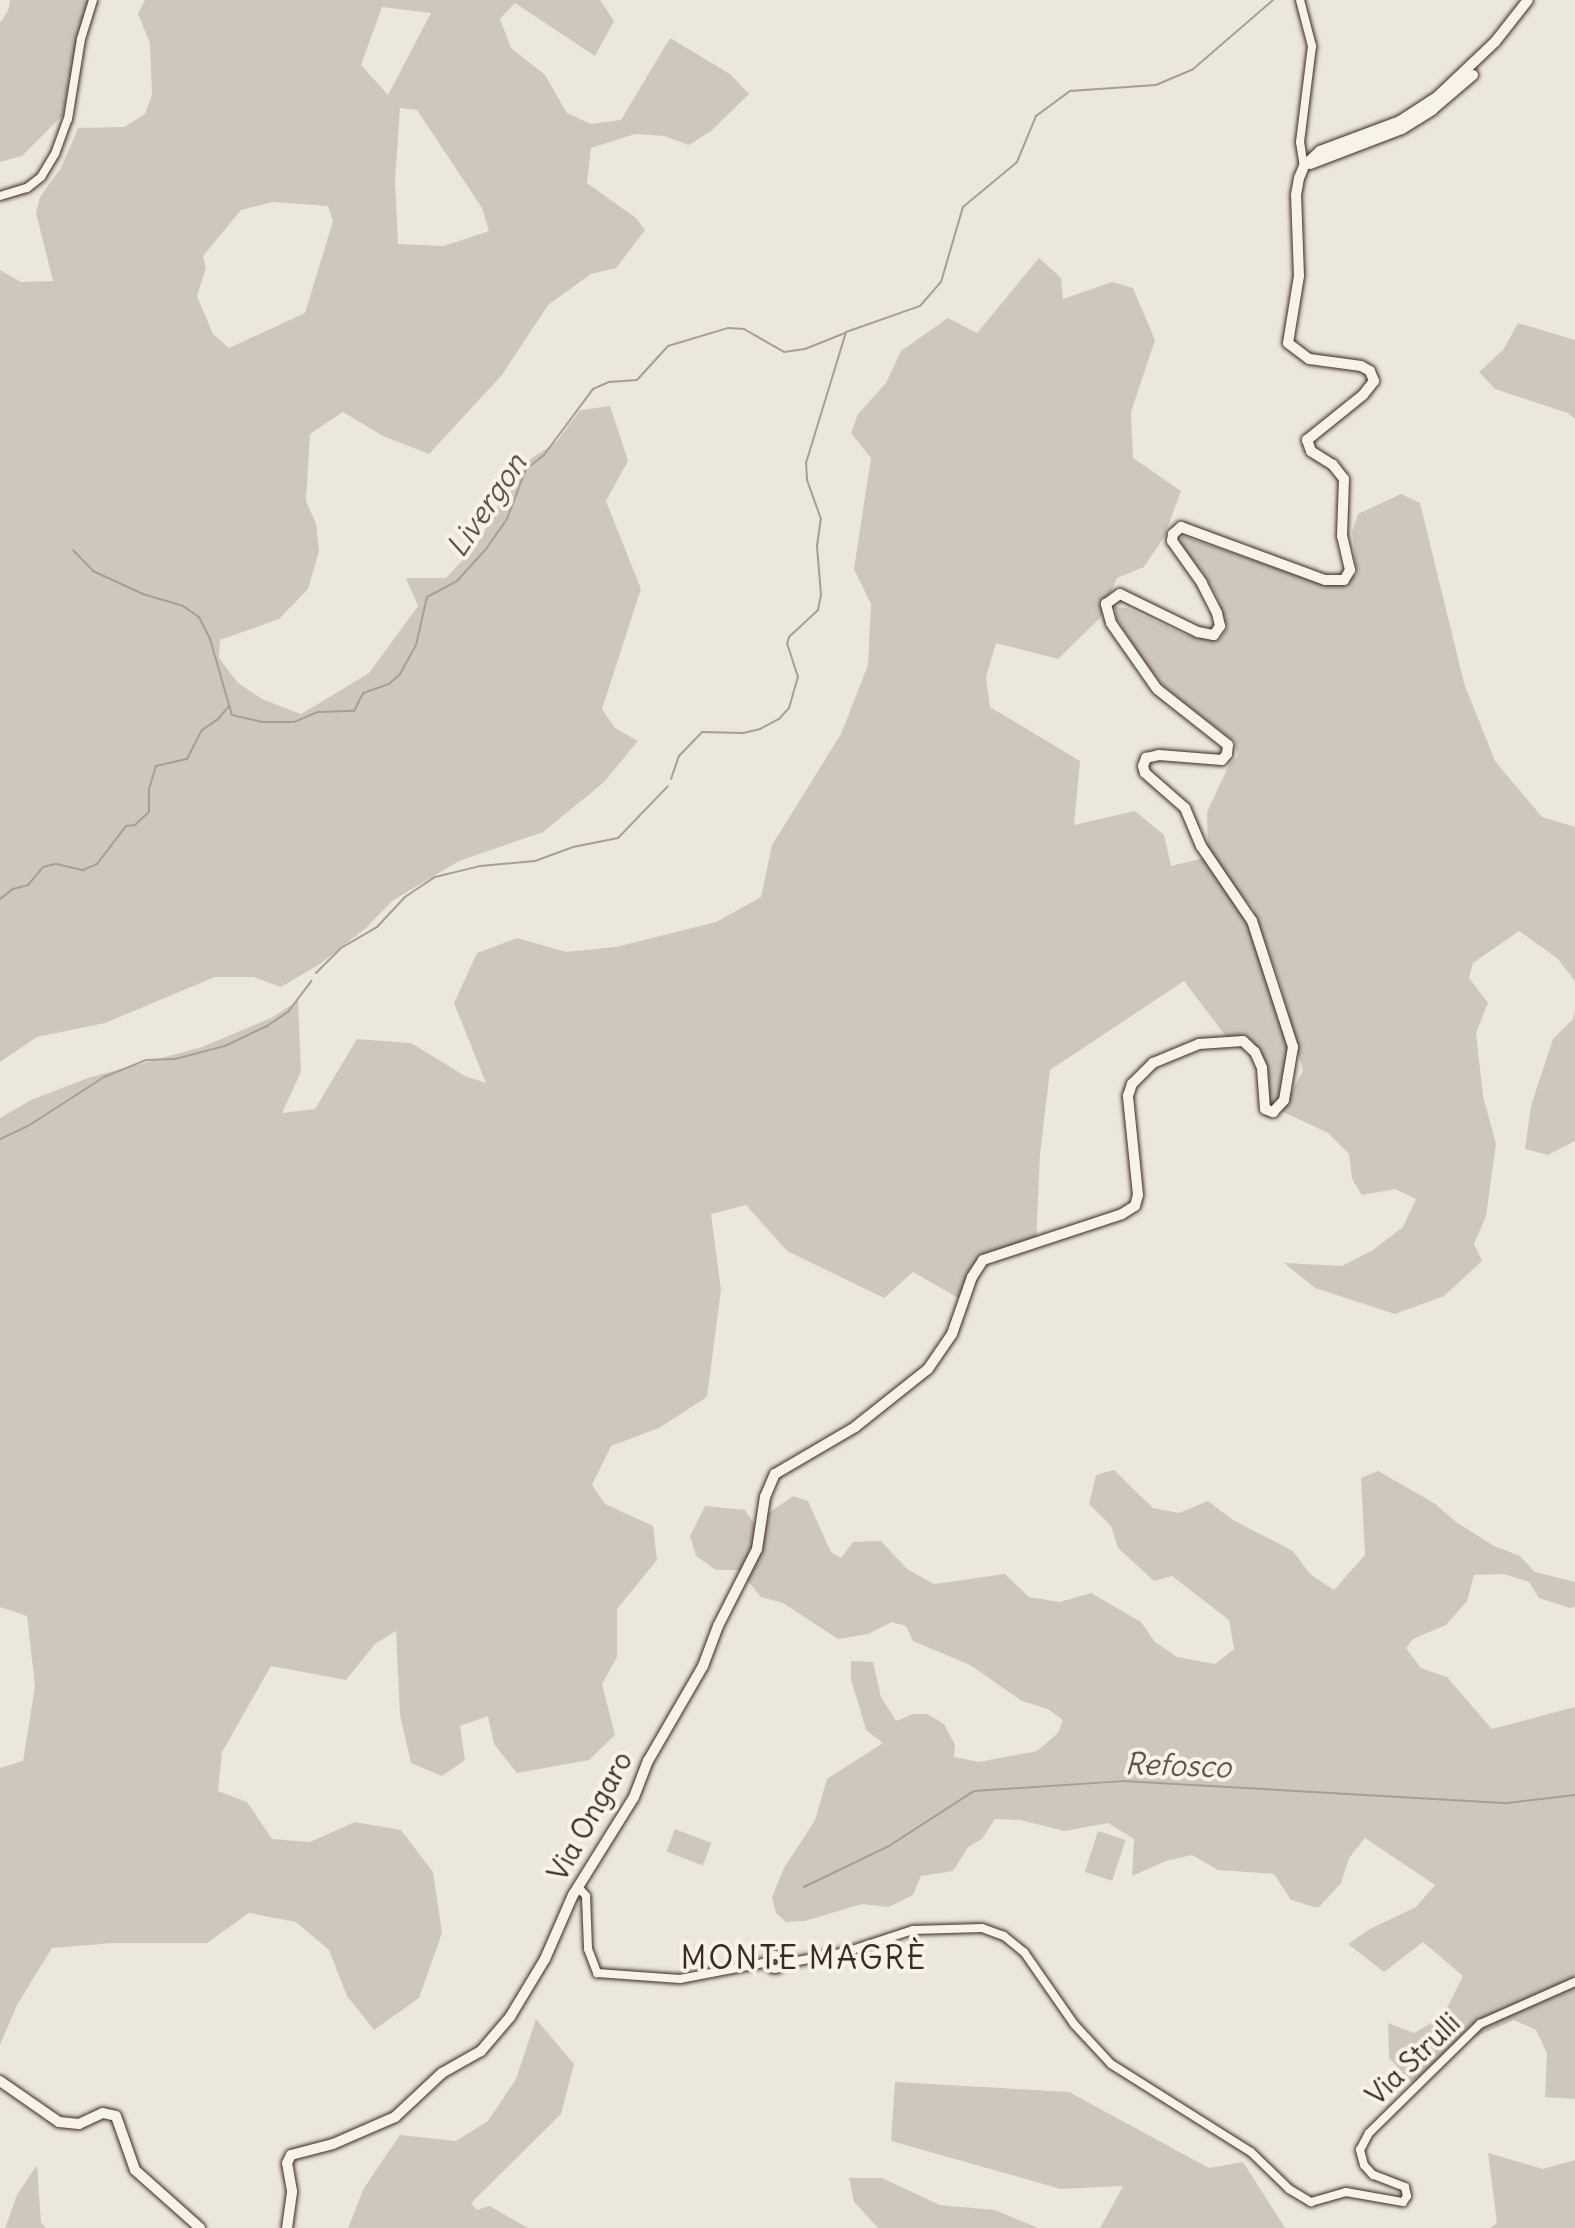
<!DOCTYPE html>
<html>
<head>
<meta charset="utf-8">
<style>
	body { margin:0 }
	#map { position:relative; width:1575px; height:2228px; overflow:hidden; background:#ece7dc; font-family:Delius,sans-serif }
	div>[style] { position:absolute }
	.green>* { inset:0; background:#cec8bc; transform-origin:0 0 }
	.stream>* { height:2px; margin:-1px; padding:0 1px; transform-origin:1px; border-radius:1px; background:#a89f93 }
	.roads { filter:drop-shadow(0 0 2px #3b2a1e) drop-shadow(0 0 2px #3b2a1e) }
	.minor>* { height:8px; margin:-4px; padding:0 4px; transform-origin:4px; border-radius:4px; background:#f7f3e8 }
	.minor>.ring { margin:-4px; padding:0; box-sizing:content-box; background:none; border:8px solid #f7f3e8; border-radius:50% }
	.major>* { height:10px; margin:-5px; padding:0 5px; transform-origin:5px; border-radius:5px; background:#f7f3e8 }
	span { translate:-50% -50%; white-space:nowrap; text-align:center; line-height:1.15; -webkit-text-stroke:8px #f7f3e8; paint-order:stroke }
	.street-label { font-size:28px; color:#3b2a1e }
	.water-label { font-size:30px; color:#615347; font-style:italic }
	.quarter-label { font-size:32px; color:#3b2a1e; letter-spacing:2px }
</style>
</head>
<body>
<div id="map">
	<div class="green">
		<i style="clip-path:polygon(10px 0,91px 0,77px 40px,63px 115px,22px 156px,0 162px,0 23px,8px 11px)"></i>
		<i style="clip-path:polygon(evenodd,145px 0,600px 0,614px 21px,595px 56px,515px 3px,500px 19px,511px 48px,545px 75px,567px 113px,591px 124px,621px 120px,670px 38px,730px 74px,749px 94px,711px 131px,689px 145px,664px 136px,635px 134px,591px 148px,587px 183px,636px 218px,645px 230px,616px 268px,591px 274px,548px 305px,502px 375px,429px 454px,383px 436px,343px 412px,310px 434px,306px 501px,316px 524px,319px 551px,308px 589px,279px 619px,220px 640px,219px 658px,238px 683px,262px 699px,301px 714px,328px 698px,369px 673px,418px 606px,406px 578px,446px 578px,478px 543px,507px 489px,529px 460px,556px 442px,580px 410px,610px 406px,628px 461px,606px 501px,641px 589px,602px 709px,615px 728px,638px 741px,603px 783px,543px 832px,459px 861px,392px 901px,366px 928px,320px 964px,281px 987px,253px 977px,215px 977px,105px 1023px,37px 1037px,0 1062px,0 270px,21px 282px,53px 281px,36px 213px,40px 197px,61px 168px,78px 128px,124px 127px,145px 114px,152px 95px,150px 43px,138px 14px,145px 0,382px 7px,431px 13px,388px 95px,361px 65px,382px 7px,145px 0,400px 108px,417px 110px,482px 208px,489px 231px,444px 246px,398px 244px,395px 181px,400px 108px,145px 0,273px 202px,328px 206px,333px 221px,305px 313px,229px 348px,213px 334px,197px 296px,206px 268px,203px 256px,241px 210px,273px 202px)"></i>
		<i style="clip-path:polygon(1039px 258px,1061px 278px,1063px 299px,1112px 282px,1133px 288px,1155px 340px,1131px 412px,1133px 458px,1181px 491px,1164px 537px,1144px 567px,1117px 578px,1100px 618px,1058px 659px,996px 643px,986px 677px,990px 707px,1080px 761px,1074px 825px,1135px 811px,1164px 835px,1171px 866px,1208px 857px,1207px 812px,1229px 765px,1238px 755px,1234px 741px,1168px 690px,1145px 665px,1116px 617px,1115px 607px,1127px 608px,1185px 635px,1207px 640px,1221px 638px,1227px 628px,1218px 598px,1205px 575px,1180px 544px,1183px 536px,1285px 571px,1341px 585px,1357px 574px,1352px 532px,1358px 514px,1401px 494px,1420px 503px,1464px 683px,1495px 761px,1542px 817px,1575px 827px,1575px 981px,1557px 958px,1519px 931px,1473px 963px,1469px 978px,1488px 1003px,1476px 1033px,1483px 1096px,1496px 1144px,1486px 1216px,1474px 1244px,1482px 1261px,1444px 1296px,1395px 1314px,1315px 1288px,1284px 1263px,1342px 1266px,1373px 1250px,1403px 1227px,1416px 1199px,1395px 1189px,1362px 1195px,1352px 1179px,1349px 1154px,1328px 1133px,1281px 1111px,1303px 1071px,1280px 983px,1253px 908px,1218px 868px,1239px 899px,1293px 1047px,1288px 1089px,1271px 1108px,1264px 1104px,1255px 1052px,1228px 1039px,1184px 981px,1050px 1070px,1040px 1154px,1036px 1244px,996px 1256px,983px 1267px,967px 1303px,913px 1272px,884px 1298px,787px 1251px,746px 1205px,711px 1214px,721px 1290px,707px 1397px,659px 1428px,611px 1446px,592px 1485px,605px 1504px,653px 1526px,657px 1560px,617px 1609px,617px 1657px,602px 1684px,615px 1735px,589px 1760px,517px 1773px,494px 1744px,488px 1716px,460px 1726px,465px 1760px,442px 1776px,411px 1763px,400px 1715px,396px 1631px,375px 1644px,346px 1680px,271px 1666px,222px 1752px,218px 1791px,247px 1802px,272px 1839px,310px 1842px,355px 1822px,401px 1830px,433px 1872px,442px 1933px,419px 1998px,374px 2030px,347px 1996px,329px 1950px,296px 1922px,249px 1913px,207px 1943px,113px 1943px,52px 1948px,17px 2005px,0 2045px,0 1768px,23px 1761px,35px 1686px,27px 1616px,0 1607px,0 1118px,31px 1100px,88px 1078px,202px 1047px,271px 1018px,298px 1001px,301px 1072px,282px 1113px,315px 1109px,357px 1039px,411px 1043px,465px 1076px,486px 1083px,454px 1003px,477px 953px,517px 938px,566px 952px,616px 947px,716px 922px,761px 897px,772px 845px,841px 734px,868px 665px,871px 604px,854px 569px,871px 458px,851px 433px,858px 414px,886px 383px,901px 351px,948px 318px,977px 333px)"></i>
		<i style="clip-path:polygon(1518px 323px,1575px 340px,1575px 419px,1568px 413px,1495px 389px,1479px 372px,1503px 350px)"></i>
		<i style="clip-path:polygon(1575px 1010px,1575px 1141px,1548px 1155px,1525px 1149px,1531px 1106px,1553px 1039px,1573px 1019px)"></i>
		<i style="clip-path:polygon(1114px 1470px,1153px 1508px,1179px 1513px,1208px 1501px,1233px 1520px,1293px 1551px,1310px 1574px,1334px 1590px,1365px 1555px,1361px 1478px,1378px 1471px,1434px 1503px,1456px 1522px,1494px 1546px,1520px 1556px,1535px 1572px,1575px 1582px,1575px 1607px,1570px 1608px,1539px 1598px,1529px 1582px,1504px 1574px,1474px 1575px,1467px 1601px,1446px 1625px,1413px 1639px,1406px 1648px,1421px 1668px,1447px 1677px,1492px 1729px,1575px 1707px,1575px 2099px,1545px 2097px,1547px 2053px,1536px 2030px,1514px 2020px,1468px 2040px,1419px 2090px,1389px 2058px,1388px 2023px,1414px 2033px,1443px 2016px,1463px 1976px,1423px 1942px,1384px 1972px,1348px 1944px,1370px 1929px,1416px 1907px,1435px 1885px,1365px 1838px,1349px 1858px,1341px 1883px,1318px 1908px,1291px 1900px,1274px 1874px,1218px 1870px,1192px 1855px,1166px 1861px,1132px 1876px,1134px 1839px,1108px 1823px,1065px 1831px,1020px 1820px,995px 1819px,982px 1839px,968px 1847px,953px 1871px,921px 1876px,913px 1895px,889px 1907px,862px 1904px,805px 1921px,786px 1922px,776px 1913px,772px 1897px,784px 1868px,815px 1820px,827px 1779px,883px 1743px,866px 1730px,851px 1679px,851px 1661px,873px 1662px,881px 1697px,896px 1721px,913px 1714px,927px 1714px,944px 1724px,955px 1745px,954px 1757px,979px 1762px,1037px 1751px,1058px 1733px,1063px 1720px,1048px 1709px,1022px 1701px,970px 1665px,913px 1641px,906px 1626px,892px 1622px,868px 1634px,838px 1639px,783px 1603px,761px 1597px,739px 1570px,716px 1570px,696px 1556px,690px 1536px,705px 1506px,745px 1510px,754px 1523px,793px 1496px,808px 1501px,831px 1552px,841px 1558px,853px 1542px,881px 1541px,907px 1569px,934px 1584px,1005px 1574px,1029px 1597px,1060px 1602px,1091px 1593px,1141px 1622px,1155px 1642px,1177px 1657px,1215px 1664px,1234px 1649px,1229px 1620px,1172px 1576px,1154px 1581px,1118px 1548px,1111px 1526px,1089px 1504px,1096px 1475px)"></i>
		<i style="left:675px;top:1829px;width:39px;height:24px;rotate:21deg"></i>
		<i style="left:1098px;top:1831px;width:29px;height:43px;rotate:18deg"></i>
		<i style="clip-path:polygon(536px 2019px,574px 2064px,561px 2114px,471px 2203px,477px 2210px,489px 2206px,528px 2228px,348px 2228px,364px 2188px,400px 2135px,456px 2141px,488px 2121px,516px 2079px)"></i>
		<i style="clip-path:polygon(895px 2082px,1069px 2092px,1209px 2168px,1243px 2162px,1285px 2228px,1100px 2228px,1123px 2186px,1061px 2189px,891px 2141px)"></i>
		<i style="clip-path:polygon(1488px 2153px,1543px 2169px,1575px 2160px,1575px 2228px,1490px 2228px,1497px 2223px)"></i>
		<i style="clip-path:polygon(37px 2165px,41px 2223px,46px 2228px,5px 2228px,17px 2195px)"></i>
		<i style="clip-path:polygon(849px 2178px,882px 2178px,940px 2205px,995px 2210px,1038px 2228px,878px 2228px,854px 2202px)"></i>
	</div>
	<div class="stream">
		<i style="left:73px;top:550px;width:29px;rotate:46deg"></i>
		<i style="left:93px;top:571px;width:55px;rotate:24.7deg"></i>
		<i style="left:143px;top:594px;width:42px;rotate:16.7deg"></i>
		<i style="left:183px;top:606px;width:19px;rotate:35deg"></i>
		<i style="left:199px;top:617px;width:25px;rotate:63deg"></i>
		<i style="left:210px;top:639px;width:79px;rotate:73.9deg"></i>
		<i style="left:232px;top:715px;width:31px;rotate:13deg"></i>
		<i style="left:262px;top:722px;width:32px"></i>
		<i style="left:294px;top:722px;width:26px;rotate:-23deg"></i>
		<i style="left:318px;top:712px;width:36px;rotate:-2deg"></i>
		<i style="left:354px;top:711px;width:20px;rotate:-63deg"></i>
		<i style="left:363px;top:693px;width:28px;rotate:-19deg"></i>
		<i style="left:389px;top:684px;width:15px;rotate:-42deg"></i>
		<i style="left:400px;top:674px;width:33px;rotate:-61deg"></i>
		<i style="left:416px;top:645px;width:49px;rotate:-77.1deg"></i>
		<i style="left:427px;top:597px;width:34px;rotate:-28deg"></i>
		<i style="left:457px;top:581px;width:43px;rotate:-47.8deg"></i>
		<i style="left:486px;top:549px;width:37px;rotate:-55deg"></i>
		<i style="left:507px;top:519px;width:53px;rotate:-69.2deg"></i>
		<i style="left:526px;top:469px;width:23px;rotate:-38deg"></i>
		<i style="left:544px;top:455px;width:82px;rotate:-53.4deg"></i>
		<i style="left:593px;top:389px;width:17px;rotate:-24deg"></i>
		<i style="left:609px;top:382px;width:28px;rotate:-4deg"></i>
		<i style="left:637px;top:380px;width:46px;rotate:-47.6deg"></i>
		<i style="left:668px;top:346px;width:63px;rotate:-16.7deg"></i>
		<i style="left:728px;top:328px;width:16px;rotate:4deg"></i>
		<i style="left:744px;top:329px;width:46px;rotate:29.9deg"></i>
		<i style="left:784px;top:352px;width:21px;rotate:-8deg"></i>
		<i style="left:805px;top:349px;width:43px;rotate:-21.8deg"></i>
		<i style="left:671px;top:779px;width:24px;rotate:-71deg"></i>
		<i style="left:679px;top:756px;width:33px;rotate:-46deg"></i>
		<i style="left:702px;top:732px;width:41px;rotate:1.4deg"></i>
		<i style="left:743px;top:733px;width:17px;rotate:-13deg"></i>
		<i style="left:760px;top:729px;width:21px;rotate:-28deg"></i>
		<i style="left:779px;top:719px;width:15px;rotate:-48deg"></i>
		<i style="left:789px;top:708px;width:32px;rotate:-74deg"></i>
		<i style="left:798px;top:677px;width:35px;rotate:-108deg"></i>
		<i style="left:787px;top:644px;width:7px;rotate:-74deg"></i>
		<i style="left:789px;top:637px;width:40px;rotate:-43deg"></i>
		<i style="left:818px;top:610px;width:15px;rotate:-79deg"></i>
		<i style="left:821px;top:595px;width:49px;rotate:-94.7deg"></i>
		<i style="left:817px;top:546px;width:27px;rotate:-82deg"></i>
		<i style="left:821px;top:519px;width:41px;rotate:-109.7deg"></i>
		<i style="left:807px;top:480px;width:17px;rotate:-93deg"></i>
		<i style="left:806px;top:463px;width:137px;rotate:-73deg"></i>
		<i style="left:846px;top:332px;width:78px;rotate:-19.4deg"></i>
		<i style="left:920px;top:306px;width:32px;rotate:-49deg"></i>
		<i style="left:941px;top:282px;width:78px;rotate:-73.7deg"></i>
		<i style="left:963px;top:207px;width:70px;rotate:-39.8deg"></i>
		<i style="left:1017px;top:162px;width:50px;rotate:-67.6deg"></i>
		<i style="left:1036px;top:116px;width:42px;rotate:-36.3deg"></i>
		<i style="left:1070px;top:91px;width:86px;rotate:-4deg"></i>
		<i style="left:1156px;top:85px;width:39px;rotate:-23deg"></i>
		<i style="left:1192px;top:70px;width:107px;rotate:-40.8deg"></i>
		<i style="left:0;top:899px;width:16px;rotate:-38deg"></i>
		<i style="left:13px;top:889px;width:16px;rotate:-15deg"></i>
		<i style="left:28px;top:885px;width:23px;rotate:-50deg"></i>
		<i style="left:43px;top:867px;width:13px;rotate:-13deg"></i>
		<i style="left:56px;top:864px;width:28px;rotate:13deg"></i>
		<i style="left:83px;top:870px;width:15px;rotate:-23deg"></i>
		<i style="left:97px;top:864px;width:48px;rotate:-52.7deg"></i>
		<i style="left:126px;top:826px;width:9px;rotate:-6deg"></i>
		<i style="left:135px;top:825px;width:19px;rotate:-43deg"></i>
		<i style="left:149px;top:812px;width:23px;rotate:-90deg"></i>
		<i style="left:149px;top:789px;width:24px;rotate:-73deg"></i>
		<i style="left:156px;top:766px;width:32px;rotate:-13deg"></i>
		<i style="left:187px;top:759px;width:33px;rotate:-63deg"></i>
		<i style="left:202px;top:730px;width:18px;rotate:-34deg"></i>
		<i style="left:217px;top:720px;width:18px;rotate:-49deg"></i>
		<i style="left:316px;top:973px;width:35px;rotate:-45deg"></i>
		<i style="left:341px;top:948px;width:42px;rotate:-30.3deg"></i>
		<i style="left:377px;top:927px;width:41px;rotate:-47deg"></i>
		<i style="left:405px;top:897px;width:36px;rotate:-34deg"></i>
		<i style="left:435px;top:877px;width:46px;rotate:-13.7deg"></i>
		<i style="left:480px;top:866px;width:55px;rotate:-5.2deg"></i>
		<i style="left:535px;top:861px;width:40px;rotate:-20.2deg"></i>
		<i style="left:573px;top:847px;width:46px;rotate:-11.3deg"></i>
		<i style="left:618px;top:838px;width:72px;rotate:-46.1deg"></i>
		<i style="left:0;top:1139px;width:31px;rotate:-25deg"></i>
		<i style="left:28px;top:1126px;width:90px;rotate:-32.8deg"></i>
		<i style="left:104px;top:1077px;width:45px;rotate:-22deg"></i>
		<i style="left:146px;top:1060px;width:29px;rotate:-2deg"></i>
		<i style="left:175px;top:1059px;width:52px;rotate:-14.6deg"></i>
		<i style="left:225px;top:1046px;width:47px;rotate:-25.5deg"></i>
		<i style="left:267px;top:1026px;width:25px;rotate:-34deg"></i>
		<i style="left:288px;top:1012px;width:39px;rotate:-53deg"></i>
		<i style="left:804px;top:1887px;width:94px;rotate:-25.8deg"></i>
		<i style="left:889px;top:1846px;width:101px;rotate:-32.9deg"></i>
		<i style="left:974px;top:1791px;width:149px;rotate:-3.8deg"></i>
		<i style="left:1123px;top:1781px;width:385px;rotate:3.3deg"></i>
		<i style="left:1507px;top:1803px;width:68px;rotate:-6.7deg"></i>
	</div>
	<div class="roads">
		<div class="minor">
			<i style="left:1300px;top:0;width:48px;rotate:75.4deg"></i>
			<i style="left:1312px;top:46px;width:97px;rotate:97.1deg"></i>
			<i style="left:1300px;top:142px;width:24px;rotate:81deg"></i>
			<i style="left:0;top:196px;width:28px;rotate:-17deg"></i>
			<i style="left:27px;top:188px;width:18px;rotate:-38deg"></i>
			<i style="left:41px;top:177px;width:27px;rotate:-59deg"></i>
			<i style="left:55px;top:154px;width:37px;rotate:-70deg"></i>
			<i style="left:68px;top:119px;width:81px;rotate:-80.8deg"></i>
			<i style="left:81px;top:39px;width:41px;rotate:-72.9deg"></i>
			<i style="left:578px;top:1887px;width:12px;rotate:48deg"></i>
			<i style="left:586px;top:1896px;width:53px;rotate:87.8deg"></i>
			<i style="left:588px;top:1949px;width:26px;rotate:69deg"></i>
			<i style="left:597px;top:1973px;width:83px;rotate:4.1deg"></i>
			<i style="left:680px;top:1979px;width:90px;rotate:-10.9deg"></i>
			<i class="ring" style="left:768px;top:1955px;width:6px;height:6px"></i>
			<i style="left:782px;top:1964px;width:65px;rotate:-10.6deg"></i>
			<i style="left:846px;top:1952px;width:71px;rotate:-18.2deg"></i>
			<i style="left:913px;top:1930px;width:69px;rotate:-1.7deg"></i>
			<i style="left:982px;top:1928px;width:23px;rotate:20deg"></i>
			<i style="left:1004px;top:1936px;width:26px;rotate:39deg"></i>
			<i style="left:1024px;top:1952px;width:88px;rotate:55.2deg"></i>
			<i style="left:1074px;top:2024px;width:54px;rotate:47.2deg"></i>
			<i style="left:1111px;top:2064px;width:165px;rotate:32.2deg"></i>
			<i style="left:1251px;top:2152px;width:53px;rotate:44.2deg"></i>
			<i style="left:1289px;top:2189px;width:26px;rotate:31deg"></i>
			<i style="left:1311px;top:2202px;width:36px;rotate:-16deg"></i>
			<i style="left:1346px;top:2192px;width:58px;rotate:10deg"></i>
			<i style="left:1403px;top:2202px;width:7px;rotate:-56deg"></i>
			<i style="left:1407px;top:2196px;width:9px;rotate:-103deg"></i>
			<i style="left:1405px;top:2187px;width:34px;rotate:-159deg"></i>
			<i style="left:1373px;top:2175px;width:13px;rotate:-132deg"></i>
			<i style="left:1364px;top:2165px;width:16px;rotate:-105deg"></i>
			<i style="left:1360px;top:2150px;width:19px;rotate:-62deg"></i>
			<i style="left:1369px;top:2133px;width:156px;rotate:-44.5deg"></i>
			<i style="left:1480px;top:2024px;width:104px;rotate:-23.9deg"></i>
		</div>
		<div class="major">
			<i style="left:1310px;top:164px;width:98px;rotate:-20.8deg"></i>
			<i style="left:1402px;top:129px;width:36px;rotate:-32deg"></i>
			<i style="left:1432px;top:110px;width:54px;rotate:-40.5deg"></i>
			<i style="left:0;top:2081px;width:72px;rotate:34.8deg"></i>
			<i style="left:59px;top:2122px;width:20px;rotate:6deg"></i>
			<i style="left:79px;top:2124px;width:26px;rotate:-25deg"></i>
			<i style="left:103px;top:2113px;width:13px;rotate:13deg"></i>
			<i style="left:116px;top:2116px;width:57px;rotate:70.6deg"></i>
			<i style="left:135px;top:2170px;width:87px;rotate:41.7deg"></i>
			<i style="left:287px;top:2228px;width:37px;rotate:-82deg"></i>
			<i style="left:292px;top:2191px;width:28px;rotate:-100deg"></i>
			<i style="left:287px;top:2163px;width:9px;rotate:-63deg"></i>
			<i style="left:291px;top:2155px;width:43px;rotate:-14.7deg"></i>
			<i style="left:333px;top:2144px;width:68px;rotate:-23.5deg"></i>
			<i style="left:395px;top:2117px;width:64px;rotate:-43.1deg"></i>
			<i style="left:442px;top:2073px;width:45px;rotate:-29.4deg"></i>
			<i style="left:481px;top:2051px;width:45px;rotate:-49.5deg"></i>
			<i style="left:510px;top:2017px;width:68px;rotate:-58.9deg"></i>
			<i style="left:545px;top:1959px;width:70px;rotate:-66.4deg"></i>
			<i style="left:573px;top:1895px;width:115px;rotate:-58.1deg"></i>
			<i style="left:634px;top:1797px;width:39px;rotate:-69deg"></i>
			<i style="left:648px;top:1761px;width:110px;rotate:-59.9deg"></i>
			<i style="left:703px;top:1666px;width:43px;rotate:-69.4deg"></i>
			<i style="left:718px;top:1626px;width:86px;rotate:-63.1deg"></i>
			<i style="left:757px;top:1549px;width:53px;rotate:-81.3deg"></i>
			<i style="left:765px;top:1497px;width:25px;rotate:-67deg"></i>
			<i style="left:775px;top:1474px;width:93px;rotate:-30.4deg"></i>
			<i style="left:855px;top:1427px;width:93px;rotate:-38.5deg"></i>
			<i style="left:928px;top:1369px;width:42px;rotate:-55.6deg"></i>
			<i style="left:952px;top:1334px;width:60px;rotate:-70.7deg"></i>
			<i style="left:972px;top:1277px;width:20px;rotate:-57deg"></i>
			<i style="left:983px;top:1260px;width:146px;rotate:-18.3deg"></i>
			<i style="left:1122px;top:1214px;width:15px;rotate:-32deg"></i>
			<i style="left:1135px;top:1206px;width:11px;rotate:-75deg"></i>
			<i style="left:1138px;top:1195px;width:100px;rotate:-95.8deg"></i>
			<i style="left:1128px;top:1096px;width:13px;rotate:-72deg"></i>
			<i style="left:1132px;top:1084px;width:30px;rotate:-45deg"></i>
			<i style="left:1153px;top:1063px;width:50px;rotate:-22.4deg"></i>
			<i style="left:1199px;top:1044px;width:44px;rotate:-3.9deg"></i>
			<i style="left:1243px;top:1041px;width:16px;rotate:43deg"></i>
			<i style="left:1255px;top:1052px;width:17px;rotate:66deg"></i>
			<i style="left:1262px;top:1068px;width:41px;rotate:85.8deg"></i>
			<i style="left:1265px;top:1109px;width:9px;rotate:21deg"></i>
			<i style="left:1273px;top:1112px;width:16px;rotate:-47deg"></i>
			<i style="left:1284px;top:1100px;width:54px;rotate:-80.4deg"></i>
			<i style="left:1293px;top:1047px;width:133px;rotate:-108deg"></i>
			<i style="left:1252px;top:921px;width:91px;rotate:-124.2deg"></i>
			<i style="left:1201px;top:846px;width:41px;rotate:-112.8deg"></i>
			<i style="left:1185px;top:808px;width:53px;rotate:-138.8deg"></i>
			<i style="left:1145px;top:773px;width:7px;rotate:-106deg"></i>
			<i style="left:1143px;top:766px;width:9px;rotate:-69deg"></i>
			<i style="left:1146px;top:758px;width:13px;rotate:-13deg"></i>
			<i style="left:1159px;top:755px;width:63px;rotate:4.5deg"></i>
			<i style="left:1222px;top:760px;width:8px;rotate:-50deg"></i>
			<i style="left:1227px;top:754px;width:9px;rotate:-84deg"></i>
			<i style="left:1228px;top:745px;width:90px;rotate:-141.7deg"></i>
			<i style="left:1157px;top:689px;width:80px;rotate:-124.9deg"></i>
			<i style="left:1111px;top:623px;width:20px;rotate:-105deg"></i>
			<i style="left:1106px;top:604px;width:17px;rotate:-36deg"></i>
			<i style="left:1120px;top:594px;width:87px;rotate:26deg"></i>
			<i style="left:1198px;top:632px;width:16px;rotate:11deg"></i>
			<i style="left:1214px;top:635px;width:11px;rotate:-56deg"></i>
			<i style="left:1220px;top:626px;width:13px;rotate:-103deg"></i>
			<i style="left:1217px;top:613px;width:34px;rotate:-117deg"></i>
			<i style="left:1202px;top:583px;width:52px;rotate:-125.5deg"></i>
			<i style="left:1172px;top:541px;width:7px;rotate:-82deg"></i>
			<i style="left:1173px;top:534px;width:11px;rotate:-41deg"></i>
			<i style="left:1181px;top:527px;width:153px;rotate:20.2deg"></i>
			<i style="left:1325px;top:580px;width:19px"></i>
			<i style="left:1344px;top:580px;width:12px;rotate:-59deg"></i>
			<i style="left:1350px;top:570px;width:35px;rotate:-103deg"></i>
			<i style="left:1342px;top:536px;width:57px;rotate:-88deg"></i>
			<i style="left:1344px;top:479px;width:18px;rotate:-128deg"></i>
			<i style="left:1333px;top:465px;width:26px;rotate:-148deg"></i>
			<i style="left:1311px;top:451px;width:12px;rotate:-110deg"></i>
			<i style="left:1307px;top:440px;width:72px;rotate:-38.8deg"></i>
			<i style="left:1363px;top:395px;width:18px;rotate:-52deg"></i>
			<i style="left:1374px;top:381px;width:11px;rotate:-112deg"></i>
			<i style="left:1370px;top:371px;width:10px;rotate:-151deg"></i>
			<i style="left:1361px;top:366px;width:52px;rotate:-172.3deg"></i>
			<i style="left:1309px;top:359px;width:26px;rotate:-143deg"></i>
			<i style="left:1288px;top:343px;width:68px;rotate:-80.7deg"></i>
			<i style="left:1299px;top:276px;width:81px;rotate:-92.1deg"></i>
			<i style="left:1296px;top:195px;width:17px;rotate:-80deg"></i>
			<i style="left:1299px;top:178px;width:13px;rotate:-67deg"></i>
			<i style="left:1304px;top:166px;width:22px;rotate:-43deg"></i>
			<i style="left:1320px;top:151px;width:85px;rotate:-20.6deg"></i>
			<i style="left:1400px;top:121px;width:44px;rotate:-33deg"></i>
			<i style="left:1437px;top:97px;width:80px;rotate:-43.5deg"></i>
			<i style="left:1495px;top:42px;width:53px;rotate:-51.8deg"></i>
		</div>
	</div>
	<div class="street-label">
		<span style="left:590px;top:1816px;rotate:-61deg">Via Ongaro</span>
		<span style="left:1413px;top:2059px;rotate:-44deg">Via Strulli</span>
	</div>
	<div class="water-label">
		<span style="left:486px;top:505px;rotate:-56deg">Livergon</span>
		<span style="left:1178px;top:1765px;rotate:2deg">Refosco</span>
	</div>
	<div class="quarter-label">
		<span style="left:804px;top:1958px">MONTE MAGRÈ</span>
	</div>
</div>
</body>
</html>
